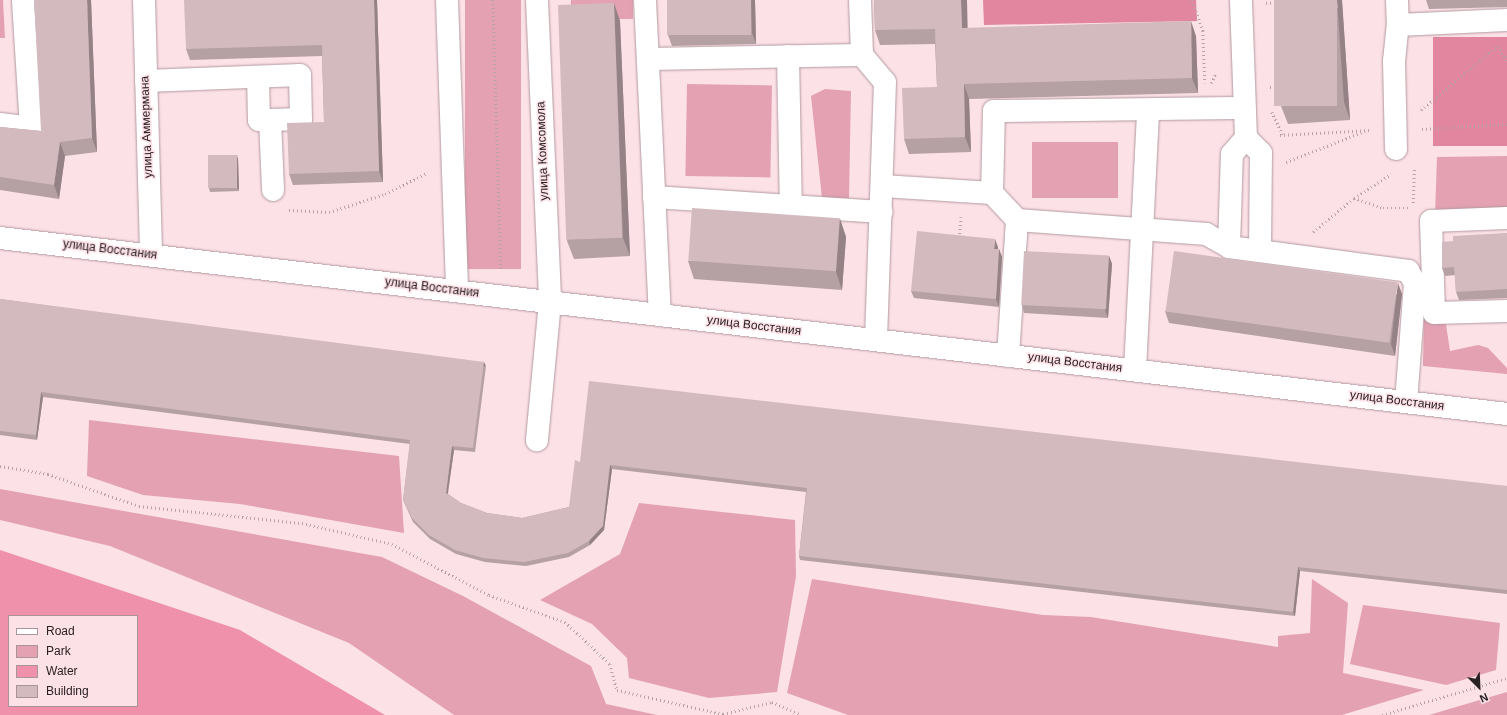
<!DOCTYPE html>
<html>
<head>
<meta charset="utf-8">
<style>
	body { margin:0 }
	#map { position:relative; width:1507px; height:715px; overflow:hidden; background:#fce1e7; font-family:Helvetica,sans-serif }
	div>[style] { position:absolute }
	.green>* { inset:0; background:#e3a1b1; transform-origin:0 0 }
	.forest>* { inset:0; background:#e2859f; transform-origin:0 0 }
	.water>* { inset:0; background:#ef91aa }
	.path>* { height:2.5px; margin-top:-1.25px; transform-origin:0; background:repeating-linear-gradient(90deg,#b7a2a6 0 1px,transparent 0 4px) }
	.roads { filter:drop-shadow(0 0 1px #b29a9f) drop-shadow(0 0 1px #b29a9f) }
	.minor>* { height:22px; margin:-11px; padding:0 11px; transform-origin:11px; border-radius:11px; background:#fff }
	.wall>* { inset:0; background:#b5a0a4 }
	.shaded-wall>* { inset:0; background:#948286; transform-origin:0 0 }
	.building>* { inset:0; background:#d3babf; transform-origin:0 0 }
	span { translate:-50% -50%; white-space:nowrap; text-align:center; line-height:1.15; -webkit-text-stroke:3px #fce1e7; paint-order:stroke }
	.street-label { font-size:12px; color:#2a2123 }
	.legend { position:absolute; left:8px; top:615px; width:130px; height:92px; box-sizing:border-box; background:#fce1e7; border:1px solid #a89499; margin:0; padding:5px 7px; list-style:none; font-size:12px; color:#2a2123 }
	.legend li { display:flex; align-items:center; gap:8px; height:20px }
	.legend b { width:20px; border:1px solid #a89499 }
	.north { position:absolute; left:1459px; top:667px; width:40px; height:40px; -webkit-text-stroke:3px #fce1e7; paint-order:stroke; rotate:156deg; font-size:11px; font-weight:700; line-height:16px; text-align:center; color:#2a2123 }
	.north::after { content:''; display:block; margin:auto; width:14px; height:18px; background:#2a2123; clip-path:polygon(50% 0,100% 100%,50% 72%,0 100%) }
</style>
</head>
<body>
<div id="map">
	<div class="green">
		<i style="clip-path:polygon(0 0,3px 0,5px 38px,0 38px)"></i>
		<i style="left:465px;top:0;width:56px;height:269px"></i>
		<i style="left:571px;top:0;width:62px;height:19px"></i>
		<i style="left:687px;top:84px;width:85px;height:92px;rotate:1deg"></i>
		<i style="clip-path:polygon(825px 89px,851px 91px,849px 198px,822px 198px,811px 96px)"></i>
		<i style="left:1032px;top:142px;width:86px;height:56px"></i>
		<i style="clip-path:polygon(1507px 156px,1507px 227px,1435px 216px,1437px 157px)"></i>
		<i style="clip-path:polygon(1424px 306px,1445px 318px,1450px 351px,1478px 345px,1488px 348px,1507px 368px,1507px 374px,1423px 366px)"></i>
		<i style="clip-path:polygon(89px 420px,399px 456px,404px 533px,240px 504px,143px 495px,87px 476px)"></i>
		<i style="clip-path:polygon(0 489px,382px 557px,463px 596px,591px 666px,606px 704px,657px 715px,454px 715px,349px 643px,110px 546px,0 520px)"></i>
		<i style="clip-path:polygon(639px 503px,795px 520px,796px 576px,777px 692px,709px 698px,629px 678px,627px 658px,592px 624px,540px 600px,620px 554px)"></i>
		<i style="clip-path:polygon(812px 579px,1043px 615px,1091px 617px,1278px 647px,1278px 636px,1310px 633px,1312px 579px,1348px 603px,1343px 673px,1424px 690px,1342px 715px,848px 715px,787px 693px)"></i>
		<i style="clip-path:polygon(1363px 605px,1500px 623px,1496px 670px,1446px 685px,1350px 664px)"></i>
		<i style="clip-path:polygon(1507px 692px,1507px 715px,1429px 715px)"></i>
	</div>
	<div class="forest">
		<i style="clip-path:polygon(983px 0,1196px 0,1197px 21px,984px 25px)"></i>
		<i style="left:1507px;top:37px;width:109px;height:74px;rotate:90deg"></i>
	</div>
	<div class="water">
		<i style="clip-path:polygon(evenodd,0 550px,240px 630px,385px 715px,0 715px,0 550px,9px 616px,137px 616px,137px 706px,9px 706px,9px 616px)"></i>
	</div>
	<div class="path">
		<i style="left:493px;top:0;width:271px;rotate:88.3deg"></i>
		<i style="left:1192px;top:0;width:33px;rotate:70deg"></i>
		<i style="left:1203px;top:31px;width:52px;rotate:87.8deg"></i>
		<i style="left:1266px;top:3px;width:11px;rotate:-5deg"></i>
		<i style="left:1498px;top:46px;width:17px;rotate:59deg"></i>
		<i style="left:1211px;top:83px;width:11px;rotate:-63deg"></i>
		<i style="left:1270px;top:87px;width:13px;rotate:-4deg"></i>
		<i style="left:1421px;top:110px;width:97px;rotate:-40deg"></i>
		<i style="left:1272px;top:112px;width:25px;rotate:64deg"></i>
		<i style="left:1422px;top:129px;width:85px;rotate:-3.4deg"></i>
		<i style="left:1280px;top:135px;width:91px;rotate:-3.1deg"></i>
		<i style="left:1286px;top:162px;width:85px;rotate:-21.4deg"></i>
		<i style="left:1354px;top:198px;width:31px;rotate:19deg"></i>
		<i style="left:1383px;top:208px;width:27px"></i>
		<i style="left:1413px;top:203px;width:35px;rotate:-88deg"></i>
		<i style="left:289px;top:210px;width:40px;rotate:2.9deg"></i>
		<i style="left:329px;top:212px;width:59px;rotate:-17.8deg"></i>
		<i style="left:385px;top:194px;width:47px;rotate:-26.6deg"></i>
		<i style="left:1313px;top:232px;width:53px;rotate:-39.7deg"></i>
		<i style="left:1354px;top:198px;width:44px;rotate:-33deg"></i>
		<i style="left:959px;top:238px;width:21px;rotate:-85deg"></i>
		<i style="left:0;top:466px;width:49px;rotate:9.5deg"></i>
		<i style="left:48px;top:474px;width:96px;rotate:19.4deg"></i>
		<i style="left:139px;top:506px;width:164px;rotate:6deg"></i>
		<i style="left:302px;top:523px;width:92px;rotate:13.1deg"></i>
		<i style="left:392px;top:544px;width:110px;rotate:27.7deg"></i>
		<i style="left:489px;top:595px;width:81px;rotate:19.6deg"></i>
		<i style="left:565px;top:622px;width:62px;rotate:43deg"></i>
		<i style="left:610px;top:664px;width:27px;rotate:75deg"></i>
		<i style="left:617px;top:690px;width:109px;rotate:12.8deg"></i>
		<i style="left:723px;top:714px;width:50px;rotate:-13.8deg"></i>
		<i style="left:772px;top:702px;width:32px;rotate:24deg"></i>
		<i style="left:1382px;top:715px;width:130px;rotate:-16.5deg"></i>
	</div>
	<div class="roads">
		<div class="minor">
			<i style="left:144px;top:0;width:255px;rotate:88.4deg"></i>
			<i style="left:447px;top:0;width:291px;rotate:88deg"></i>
			<i style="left:537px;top:0;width:302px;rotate:87.5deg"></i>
			<i style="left:550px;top:302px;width:139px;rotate:95.4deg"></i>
			<i style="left:645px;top:0;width:315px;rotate:87.3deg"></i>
			<i style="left:860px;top:0;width:55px;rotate:87.9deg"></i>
			<i style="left:862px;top:55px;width:35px;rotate:50deg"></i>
			<i style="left:885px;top:82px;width:258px;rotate:92deg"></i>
			<i style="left:1397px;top:0;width:25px;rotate:88deg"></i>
			<i style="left:1398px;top:25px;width:109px;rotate:-2.6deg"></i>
			<i style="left:788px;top:56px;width:150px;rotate:88.9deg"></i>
			<i style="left:649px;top:59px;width:213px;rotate:-1.1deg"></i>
			<i style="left:258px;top:77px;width:43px;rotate:88.7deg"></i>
			<i style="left:259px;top:120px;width:11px"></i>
			<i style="left:146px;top:81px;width:154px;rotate:-2.2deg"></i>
			<i style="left:300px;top:75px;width:44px;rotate:88.7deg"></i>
			<i style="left:301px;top:119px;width:31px;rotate:178deg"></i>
			<i style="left:270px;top:120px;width:70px;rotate:87.5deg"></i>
			<i style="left:0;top:124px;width:31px;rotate:7deg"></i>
			<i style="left:31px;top:128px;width:128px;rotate:-93.6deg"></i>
			<i style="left:1246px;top:138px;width:21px;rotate:45deg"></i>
			<i style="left:1261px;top:153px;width:98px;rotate:90.6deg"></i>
			<i style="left:1396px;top:149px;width:88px;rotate:-91.3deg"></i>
			<i style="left:1394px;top:61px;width:36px;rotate:-84deg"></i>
			<i style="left:883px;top:186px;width:109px;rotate:3.7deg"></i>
			<i style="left:992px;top:193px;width:37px;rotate:47deg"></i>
			<i style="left:1017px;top:220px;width:190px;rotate:4.2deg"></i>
			<i style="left:1206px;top:234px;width:26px;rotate:29deg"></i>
			<i style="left:1229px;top:247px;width:181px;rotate:7.6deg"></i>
			<i style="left:1408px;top:271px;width:14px;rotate:60deg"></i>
			<i style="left:1415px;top:283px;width:119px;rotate:94.3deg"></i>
			<i style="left:992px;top:193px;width:82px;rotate:-88.6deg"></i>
			<i style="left:994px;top:111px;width:250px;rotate:-0.7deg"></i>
			<i style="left:654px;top:197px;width:228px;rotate:3.8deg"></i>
			<i style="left:1507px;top:218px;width:76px;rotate:177.7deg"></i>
			<i style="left:1431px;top:221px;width:92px;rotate:88.1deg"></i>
			<i style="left:1434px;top:313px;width:73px;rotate:-1.6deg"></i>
			<i style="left:0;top:238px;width:1517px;rotate:6.66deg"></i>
			<i style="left:1229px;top:247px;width:93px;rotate:-88.2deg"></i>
			<i style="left:1232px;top:154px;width:21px;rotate:-49deg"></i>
			<i style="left:1246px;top:138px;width:138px;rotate:-92.1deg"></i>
			<i style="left:1008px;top:356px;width:136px;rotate:-86.2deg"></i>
			<i style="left:1135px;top:370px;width:259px;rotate:-87.1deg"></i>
		</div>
	</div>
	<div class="wall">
		<i style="clip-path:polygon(91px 0,97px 152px,65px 156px,59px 199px,0 190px,0 127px,41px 131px)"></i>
		<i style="clip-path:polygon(377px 0,383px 182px,293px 185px,289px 174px,324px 122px,322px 56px,190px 60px,186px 49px)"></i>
		<i style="clip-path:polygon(755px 0,756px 44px,672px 46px,668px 35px)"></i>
		<i style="clip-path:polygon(874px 0,967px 0,967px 28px,1196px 36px,1198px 93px,969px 99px,971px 152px,909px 154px,904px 139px,937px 87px,935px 44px,880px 45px,875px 30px)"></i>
		<i style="clip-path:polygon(1342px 0,1350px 120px,1288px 124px,1281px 106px)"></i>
		<i style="clip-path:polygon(1426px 0,1507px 0,1507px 7px,1429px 9px)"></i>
		<i style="clip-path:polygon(614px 3px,620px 21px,630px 256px,574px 259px,567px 241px)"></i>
		<i style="clip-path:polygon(238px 159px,239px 191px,210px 192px,209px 188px)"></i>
		<i style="clip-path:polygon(840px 219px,846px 237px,842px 290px,694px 279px,688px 261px)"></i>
		<i style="clip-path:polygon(1507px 233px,1507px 298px,1459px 300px,1456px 292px,1455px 275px,1445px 276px,1442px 268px,1453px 241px)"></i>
		<i style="clip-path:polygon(998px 247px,998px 249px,999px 249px,1002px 257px,999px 307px,914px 298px,911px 291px)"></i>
		<i style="clip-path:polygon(1109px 256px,1112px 264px,1108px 318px,1024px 313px,1022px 305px)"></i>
		<i style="clip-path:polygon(1402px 294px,1395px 356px,1169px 323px,1165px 311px)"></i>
		<i style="clip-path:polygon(0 299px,486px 366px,475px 452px,454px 450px,448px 494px,461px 503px,487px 513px,522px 518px,569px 507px,580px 462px,1507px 486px,1507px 594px,1300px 571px,1295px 616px,800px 560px,799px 556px,806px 492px,612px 469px,604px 530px,590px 545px,569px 557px,526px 566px,485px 562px,456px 554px,430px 539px,413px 522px,403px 500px,410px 444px,43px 397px,37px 440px,0 435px)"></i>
	</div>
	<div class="shaded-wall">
		<i style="clip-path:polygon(87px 0,91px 0,97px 152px,92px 138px)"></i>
		<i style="clip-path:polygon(374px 0,377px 0,383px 182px,379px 171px)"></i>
		<i style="clip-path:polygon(751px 0,755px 0,756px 44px,752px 33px)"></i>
		<i style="clip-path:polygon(961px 0,967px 0,968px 43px,962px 28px)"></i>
		<i style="clip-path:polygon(1337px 0,1342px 0,1350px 120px,1344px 102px)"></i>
		<i style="clip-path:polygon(614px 3px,620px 21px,630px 256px,623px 238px)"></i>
		<i style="clip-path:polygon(1191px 21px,1196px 36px,1198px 93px,1192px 78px)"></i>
		<i style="clip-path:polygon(964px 84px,969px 99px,971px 152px,965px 137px)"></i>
		<i style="clip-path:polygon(60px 142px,65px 156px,59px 199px,54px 185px)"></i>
		<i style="clip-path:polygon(237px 155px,238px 159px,239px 191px,237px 187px)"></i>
		<i style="clip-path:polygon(840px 219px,846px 237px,842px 290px,836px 272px)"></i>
		<i style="clip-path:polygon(995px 239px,998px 247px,997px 257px,994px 249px)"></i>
		<i style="clip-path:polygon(999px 249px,1002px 257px,999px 307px,996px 299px)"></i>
		<i style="clip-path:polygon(1109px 256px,1112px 264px,1108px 318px,1105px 310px)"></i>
		<i style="clip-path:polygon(1398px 283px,1402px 294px,1395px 356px,1391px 344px)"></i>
		<i style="left:484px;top:362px;width:4px;height:87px;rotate:63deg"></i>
		<i style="clip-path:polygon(41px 392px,43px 397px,37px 440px,36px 435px)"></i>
		<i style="clip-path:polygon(452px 446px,454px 450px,447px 497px,446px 493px)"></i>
		<i style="clip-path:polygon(610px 465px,612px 469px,604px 530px,590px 545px,589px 541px)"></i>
		<i style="clip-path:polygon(1298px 567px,1300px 571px,1295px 616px,1293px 612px)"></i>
	</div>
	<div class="building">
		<i style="clip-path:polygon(34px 0,87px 0,92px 138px,60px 142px,54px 185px,0 177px,0 127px,41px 131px)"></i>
		<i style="clip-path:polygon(184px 0,374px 0,379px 171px,289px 174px,287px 123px,324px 122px,322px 45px,186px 49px)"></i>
		<i style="left:667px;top:0;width:84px;height:35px"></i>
		<i style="clip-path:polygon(874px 0,961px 0,962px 28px,1191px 21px,1192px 78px,964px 84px,965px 137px,904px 139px,902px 88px,937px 87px,935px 29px,875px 30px)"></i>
		<i style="left:1274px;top:0;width:63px;height:106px"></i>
		<i style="left:614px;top:3px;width:235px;height:56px;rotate:88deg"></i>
		<i style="left:208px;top:155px;width:29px;height:33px"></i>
		<i style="left:692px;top:208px;width:148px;height:53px;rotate:4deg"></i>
		<i style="clip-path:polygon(917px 231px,995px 239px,994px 249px,999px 249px,996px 299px,911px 291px)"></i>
		<i style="clip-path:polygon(1507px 233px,1507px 289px,1456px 292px,1454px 267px,1442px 268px,1442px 242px,1453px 241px,1453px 236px)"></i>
		<i style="left:1024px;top:251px;width:85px;height:54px;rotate:3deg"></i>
		<i style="left:1174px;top:251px;width:226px;height:61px;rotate:8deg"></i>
		<i style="clip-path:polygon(0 299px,484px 362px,473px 448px,452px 446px,446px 493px,461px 503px,487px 513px,522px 518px,569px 507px,575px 460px,580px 462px,589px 381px,1507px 486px,1507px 590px,1298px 567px,1293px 612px,799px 556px,807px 488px,610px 465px,603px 526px,589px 541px,568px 553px,524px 562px,483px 558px,455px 550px,429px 535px,412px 518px,403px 500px,410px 440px,41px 392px,36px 435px,0 431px)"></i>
	</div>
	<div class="street-label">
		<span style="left:147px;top:127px;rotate:-92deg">улица Аммермана</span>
		<span style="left:543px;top:151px;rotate:-92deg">улица Комсомола</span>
		<span style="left:110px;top:250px;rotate:7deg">улица Восстания</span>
		<span style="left:432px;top:288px;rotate:7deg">улица Восстания</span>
		<span style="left:754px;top:326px;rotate:7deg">улица Восстания</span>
		<span style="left:1075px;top:363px;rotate:7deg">улица Восстания</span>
		<span style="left:1397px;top:401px;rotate:7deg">улица Восстания</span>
	</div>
	<ul class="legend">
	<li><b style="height:5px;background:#fff"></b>Road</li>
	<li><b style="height:11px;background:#e3a1b1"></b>Park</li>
	<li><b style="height:11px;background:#ef91aa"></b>Water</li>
	<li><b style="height:11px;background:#d3babf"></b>Building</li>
	</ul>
	<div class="north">N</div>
</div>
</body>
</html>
